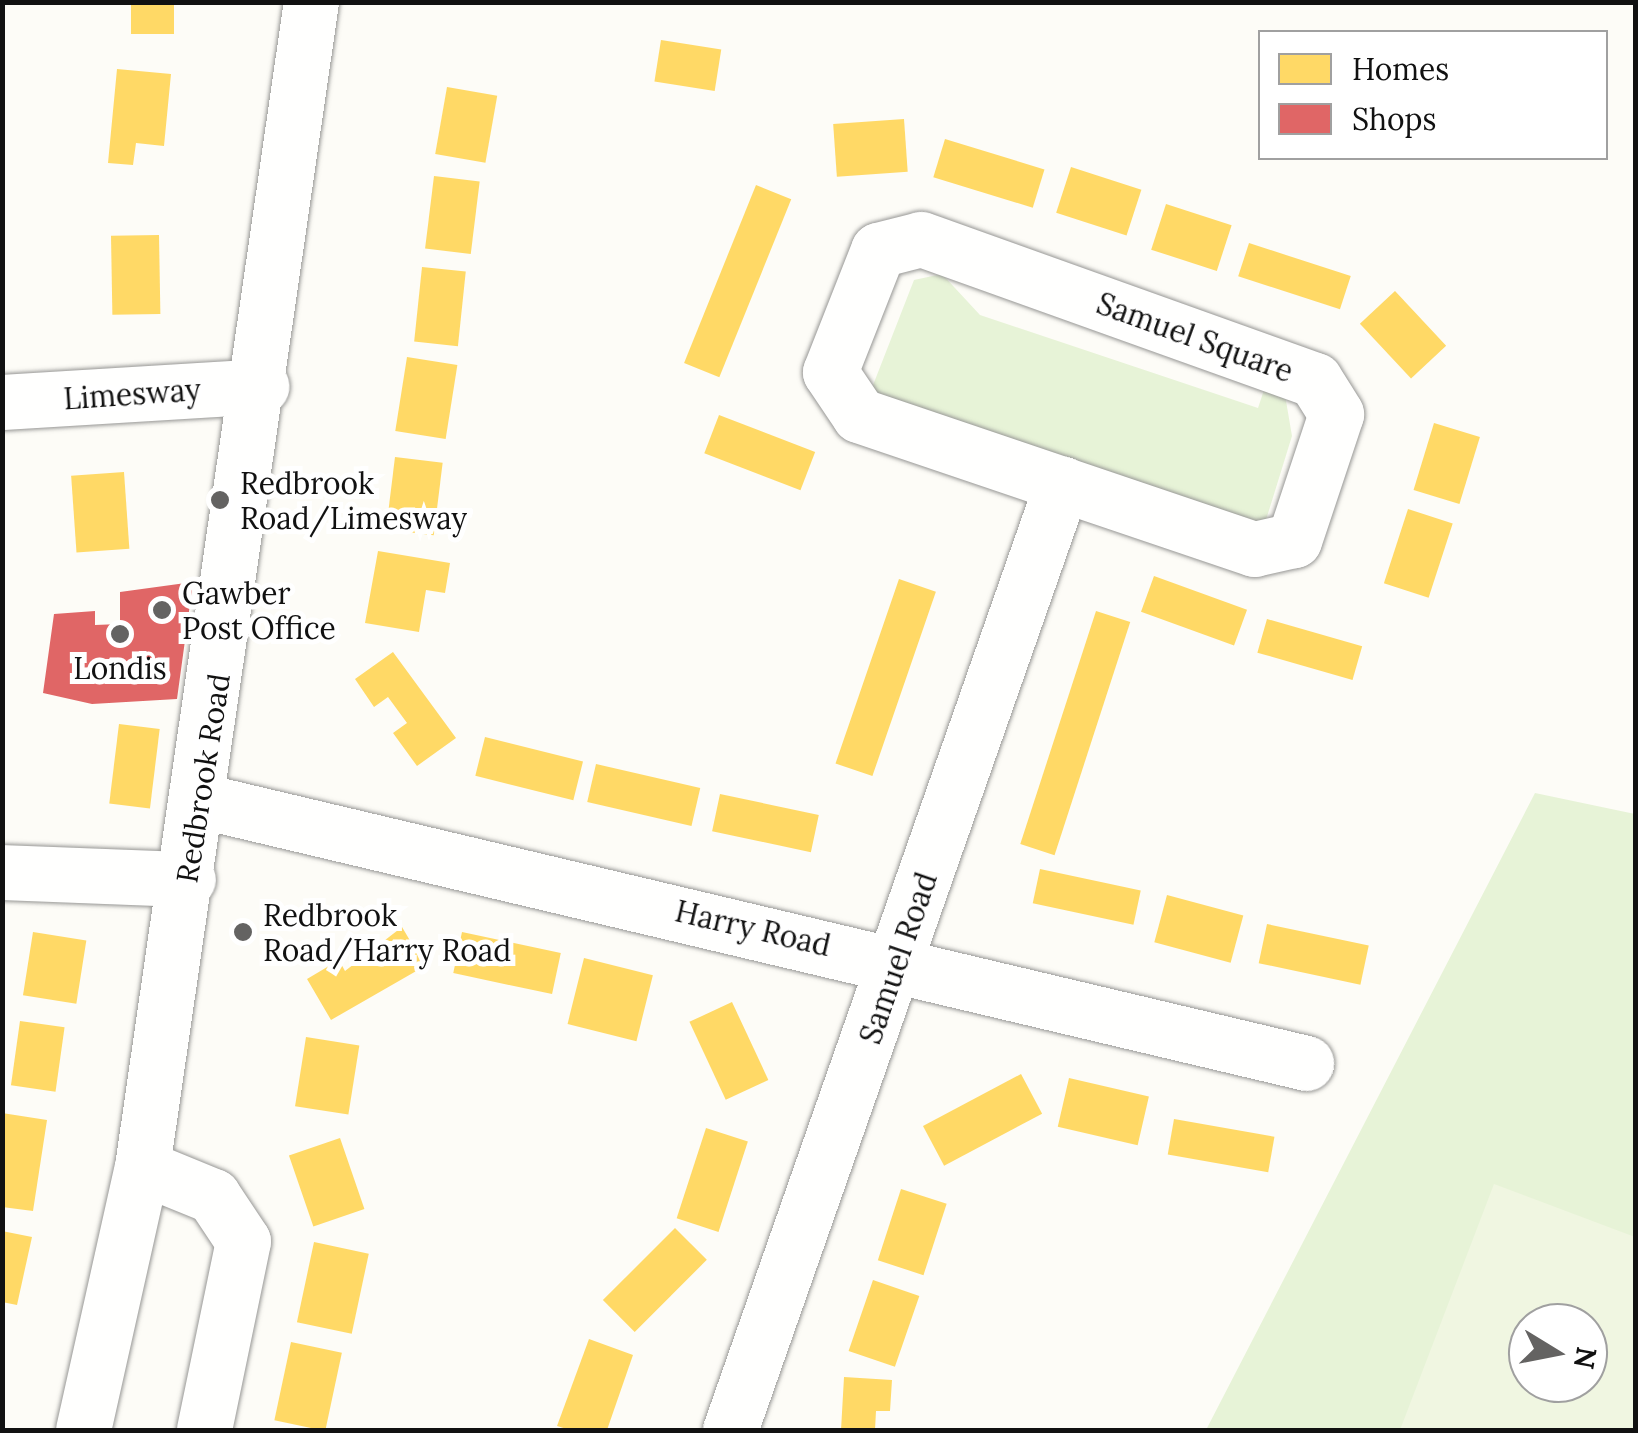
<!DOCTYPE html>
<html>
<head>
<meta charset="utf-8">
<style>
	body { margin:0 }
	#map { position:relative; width:1638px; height:1433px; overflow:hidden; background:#fdfcf7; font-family:Lora,serif }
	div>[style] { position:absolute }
	.green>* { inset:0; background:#e7f3d7 }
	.pitch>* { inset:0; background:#f0f6e1 }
	.homes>* { inset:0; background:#ffd966; transform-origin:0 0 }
	.shops>* { inset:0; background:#e06666 }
	.roads { filter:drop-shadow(0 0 2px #979795) drop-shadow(0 0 2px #979795) }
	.minor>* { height:55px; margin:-27.5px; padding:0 27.5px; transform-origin:27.5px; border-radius:27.5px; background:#fffffe }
	.tertiary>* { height:55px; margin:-27.5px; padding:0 27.5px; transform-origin:27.5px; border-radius:27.5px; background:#fffffe }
	.dots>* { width:28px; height:28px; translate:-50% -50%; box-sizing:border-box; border:5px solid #fff; border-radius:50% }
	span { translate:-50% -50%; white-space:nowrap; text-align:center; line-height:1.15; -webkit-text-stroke:10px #fff; paint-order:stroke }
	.street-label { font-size:30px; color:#111 }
	.poi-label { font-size:30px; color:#111 }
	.left { translate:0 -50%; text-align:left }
	.frame { position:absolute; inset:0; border:5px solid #111; pointer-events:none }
	.legend { position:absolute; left:1258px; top:30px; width:350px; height:130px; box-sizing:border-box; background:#fff; border:2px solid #a0a0a0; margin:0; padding:12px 18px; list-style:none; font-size:30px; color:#111 }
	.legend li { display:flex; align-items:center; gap:20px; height:50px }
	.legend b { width:50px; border:2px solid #a0a0a0 }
	.north { position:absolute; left:1508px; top:1303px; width:100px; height:100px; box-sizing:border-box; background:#fff; border:2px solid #a0a0a0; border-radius:50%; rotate:100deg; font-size:28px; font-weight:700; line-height:40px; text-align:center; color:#111 }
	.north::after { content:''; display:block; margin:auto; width:35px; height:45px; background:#646362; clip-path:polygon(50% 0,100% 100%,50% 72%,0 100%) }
</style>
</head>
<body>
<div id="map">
	<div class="green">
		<i style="clip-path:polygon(942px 274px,980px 315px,1258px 408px,1266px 384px,1285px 395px,1292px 436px,1265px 523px,1247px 528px,868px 398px,914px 280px)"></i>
		<i style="clip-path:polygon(evenodd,1535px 793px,1635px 814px,1635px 1430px,1206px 1430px,1535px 793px,1528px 1323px,1588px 1323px,1588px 1383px,1528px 1383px,1528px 1323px)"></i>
	</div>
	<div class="pitch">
		<i style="clip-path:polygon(evenodd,1494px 1184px,1635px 1237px,1635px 1430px,1400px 1430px,1494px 1184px,1528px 1323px,1588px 1323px,1588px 1383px,1528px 1383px,1528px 1323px)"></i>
	</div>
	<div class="homes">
		<i style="left:131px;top:2px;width:43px;height:32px"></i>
		<i style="left:661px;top:40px;width:61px;height:42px;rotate:9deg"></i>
		<i style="clip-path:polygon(117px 69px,171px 74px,164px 146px,136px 143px,133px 165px,108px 163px)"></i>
		<i style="left:447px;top:87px;width:51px;height:68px;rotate:10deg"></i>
		<i style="left:904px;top:119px;width:53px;height:71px;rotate:86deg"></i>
		<i style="left:945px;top:139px;width:104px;height:40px;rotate:17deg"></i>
		<i style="left:1071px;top:167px;width:74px;height:48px;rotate:18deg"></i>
		<i style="left:434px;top:176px;width:46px;height:73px;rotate:7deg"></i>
		<i style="left:756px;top:185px;width:38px;height:192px;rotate:22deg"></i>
		<i style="left:1166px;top:204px;width:69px;height:48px;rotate:18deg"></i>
		<i style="left:159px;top:235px;width:79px;height:48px;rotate:89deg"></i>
		<i style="left:1249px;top:243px;width:107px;height:35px;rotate:18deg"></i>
		<i style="left:422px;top:267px;width:44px;height:75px;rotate:6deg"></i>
		<i style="left:1395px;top:291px;width:75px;height:48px;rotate:47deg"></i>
		<i style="left:407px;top:357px;width:51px;height:75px;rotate:9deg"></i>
		<i style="left:719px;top:415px;width:103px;height:41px;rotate:21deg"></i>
		<i style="left:1434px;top:423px;width:48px;height:70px;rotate:17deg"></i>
		<i style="left:395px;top:457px;width:48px;height:73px;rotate:7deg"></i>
		<i style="left:124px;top:472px;width:77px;height:53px;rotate:86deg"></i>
		<i style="left:1408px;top:509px;width:47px;height:78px;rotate:18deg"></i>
		<i style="clip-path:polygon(378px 551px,450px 563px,445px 593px,426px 590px,419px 632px,365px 623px)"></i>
		<i style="left:1154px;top:576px;width:99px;height:38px;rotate:20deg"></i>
		<i style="left:899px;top:579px;width:39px;height:195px;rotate:19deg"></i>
		<i style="left:1096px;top:611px;width:36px;height:245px;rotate:18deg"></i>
		<i style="left:1267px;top:619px;width:99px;height:35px;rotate:16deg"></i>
		<i style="clip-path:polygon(393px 652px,456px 738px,417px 766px,393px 733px,407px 723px,388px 697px,374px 707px,355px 679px)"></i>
		<i style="left:119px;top:724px;width:41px;height:80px;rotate:7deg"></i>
		<i style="left:485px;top:737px;width:101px;height:40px;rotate:14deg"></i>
		<i style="left:596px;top:764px;width:107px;height:39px;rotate:13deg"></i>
		<i style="left:720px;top:794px;width:101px;height:38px;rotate:12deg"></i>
		<i style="left:1040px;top:869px;width:103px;height:35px;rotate:12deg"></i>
		<i style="left:1167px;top:895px;width:79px;height:49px;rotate:15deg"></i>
		<i style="left:1267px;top:924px;width:104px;height:40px;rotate:12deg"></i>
		<i style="clip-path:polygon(402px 927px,425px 966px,331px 1020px,307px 979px,339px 960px,345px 971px)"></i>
		<i style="left:33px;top:932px;width:54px;height:64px;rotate:9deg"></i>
		<i style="left:462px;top:932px;width:101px;height:42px;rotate:12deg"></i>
		<i style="left:584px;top:958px;width:71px;height:68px;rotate:14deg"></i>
		<i style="left:732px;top:1002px;width:86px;height:47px;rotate:65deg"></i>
		<i style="left:20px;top:1021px;width:45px;height:65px;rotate:8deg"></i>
		<i style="left:306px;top:1037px;width:54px;height:70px;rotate:9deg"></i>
		<i style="left:1021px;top:1074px;width:45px;height:111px;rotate:62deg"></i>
		<i style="left:1069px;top:1078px;width:82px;height:50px;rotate:13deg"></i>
		<i style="clip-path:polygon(2px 1113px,47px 1120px,33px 1211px,2px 1207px)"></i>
		<i style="left:1174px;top:1119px;width:102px;height:36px;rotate:10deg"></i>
		<i style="left:706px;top:1128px;width:44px;height:95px;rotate:18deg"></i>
		<i style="left:340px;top:1138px;width:75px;height:54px;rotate:71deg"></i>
		<i style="left:901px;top:1189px;width:48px;height:75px;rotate:18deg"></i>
		<i style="left:675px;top:1228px;width:45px;height:102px;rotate:45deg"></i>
		<i style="clip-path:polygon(2px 1231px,32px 1237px,17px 1305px,2px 1302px)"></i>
		<i style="left:314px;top:1242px;width:56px;height:82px;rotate:12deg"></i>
		<i style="left:873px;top:1280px;width:49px;height:75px;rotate:19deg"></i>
		<i style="clip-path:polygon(589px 1339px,633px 1355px,607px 1430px,570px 1430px,557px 1426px)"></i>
		<i style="left:291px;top:1342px;width:52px;height:80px;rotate:12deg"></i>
		<i style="clip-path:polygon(844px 1377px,892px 1380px,890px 1411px,876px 1411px,875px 1430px,841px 1430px)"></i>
	</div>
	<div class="shops">
		<i style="clip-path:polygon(193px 582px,177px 699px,92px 704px,43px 693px,54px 614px,95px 611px,95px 625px,120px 624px,120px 592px)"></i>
	</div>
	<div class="roads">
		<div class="minor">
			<i style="left:921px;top:239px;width:418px;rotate:19.7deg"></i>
			<i style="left:1315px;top:380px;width:40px;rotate:58deg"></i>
			<i style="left:1336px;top:414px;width:133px;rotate:108.4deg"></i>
			<i style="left:1294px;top:540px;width:41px;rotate:167.3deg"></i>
			<i style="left:1254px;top:549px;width:417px;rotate:-161.3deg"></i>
			<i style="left:859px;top:415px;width:52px;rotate:-124deg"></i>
			<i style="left:830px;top:372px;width:131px;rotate:-68.5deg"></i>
			<i style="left:878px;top:250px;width:44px;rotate:-14.3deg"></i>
			<i style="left:2px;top:402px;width:260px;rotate:-3.5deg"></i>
			<i style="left:198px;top:800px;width:1139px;rotate:13.35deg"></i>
			<i style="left:2px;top:872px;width:186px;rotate:2.2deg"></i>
			<i style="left:142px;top:1167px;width:77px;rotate:22.2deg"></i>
			<i style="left:213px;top:1196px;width:54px;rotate:56.3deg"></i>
			<i style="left:243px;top:1241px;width:193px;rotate:101.7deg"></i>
			<i style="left:730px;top:1430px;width:1003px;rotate:-70.66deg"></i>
		</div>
		<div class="tertiary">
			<i style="left:83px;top:1430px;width:270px;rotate:-77.4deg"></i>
			<i style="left:142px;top:1167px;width:1177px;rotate:-81.75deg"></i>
		</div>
	</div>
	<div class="dots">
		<i style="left:220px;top:500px;background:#646362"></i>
		<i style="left:162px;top:610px;background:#646362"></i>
		<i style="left:120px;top:634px;background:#646362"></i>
		<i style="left:243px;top:932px;background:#646362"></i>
	</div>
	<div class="street-label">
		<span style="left:1195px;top:337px;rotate:20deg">Samuel Square</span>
		<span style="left:132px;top:394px;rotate:-4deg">Limesway</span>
		<span style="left:203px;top:778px;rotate:-81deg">Redbrook Road</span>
		<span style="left:753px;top:928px;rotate:13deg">Harry Road</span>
		<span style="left:898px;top:958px;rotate:-71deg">Samuel Road</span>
	</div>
	<div class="poi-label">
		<span class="left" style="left:240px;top:500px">Redbrook<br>Road/Limesway</span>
		<span class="left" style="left:182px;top:610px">Gawber<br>Post Office</span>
		<span style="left:120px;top:668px">Londis</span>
		<span class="left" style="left:263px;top:932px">Redbrook<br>Road/Harry Road</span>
	</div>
	<div class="frame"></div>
	<ul class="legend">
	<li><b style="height:28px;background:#ffd966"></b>Homes</li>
	<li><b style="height:28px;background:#e06666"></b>Shops</li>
	</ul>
	<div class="north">N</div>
</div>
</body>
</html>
